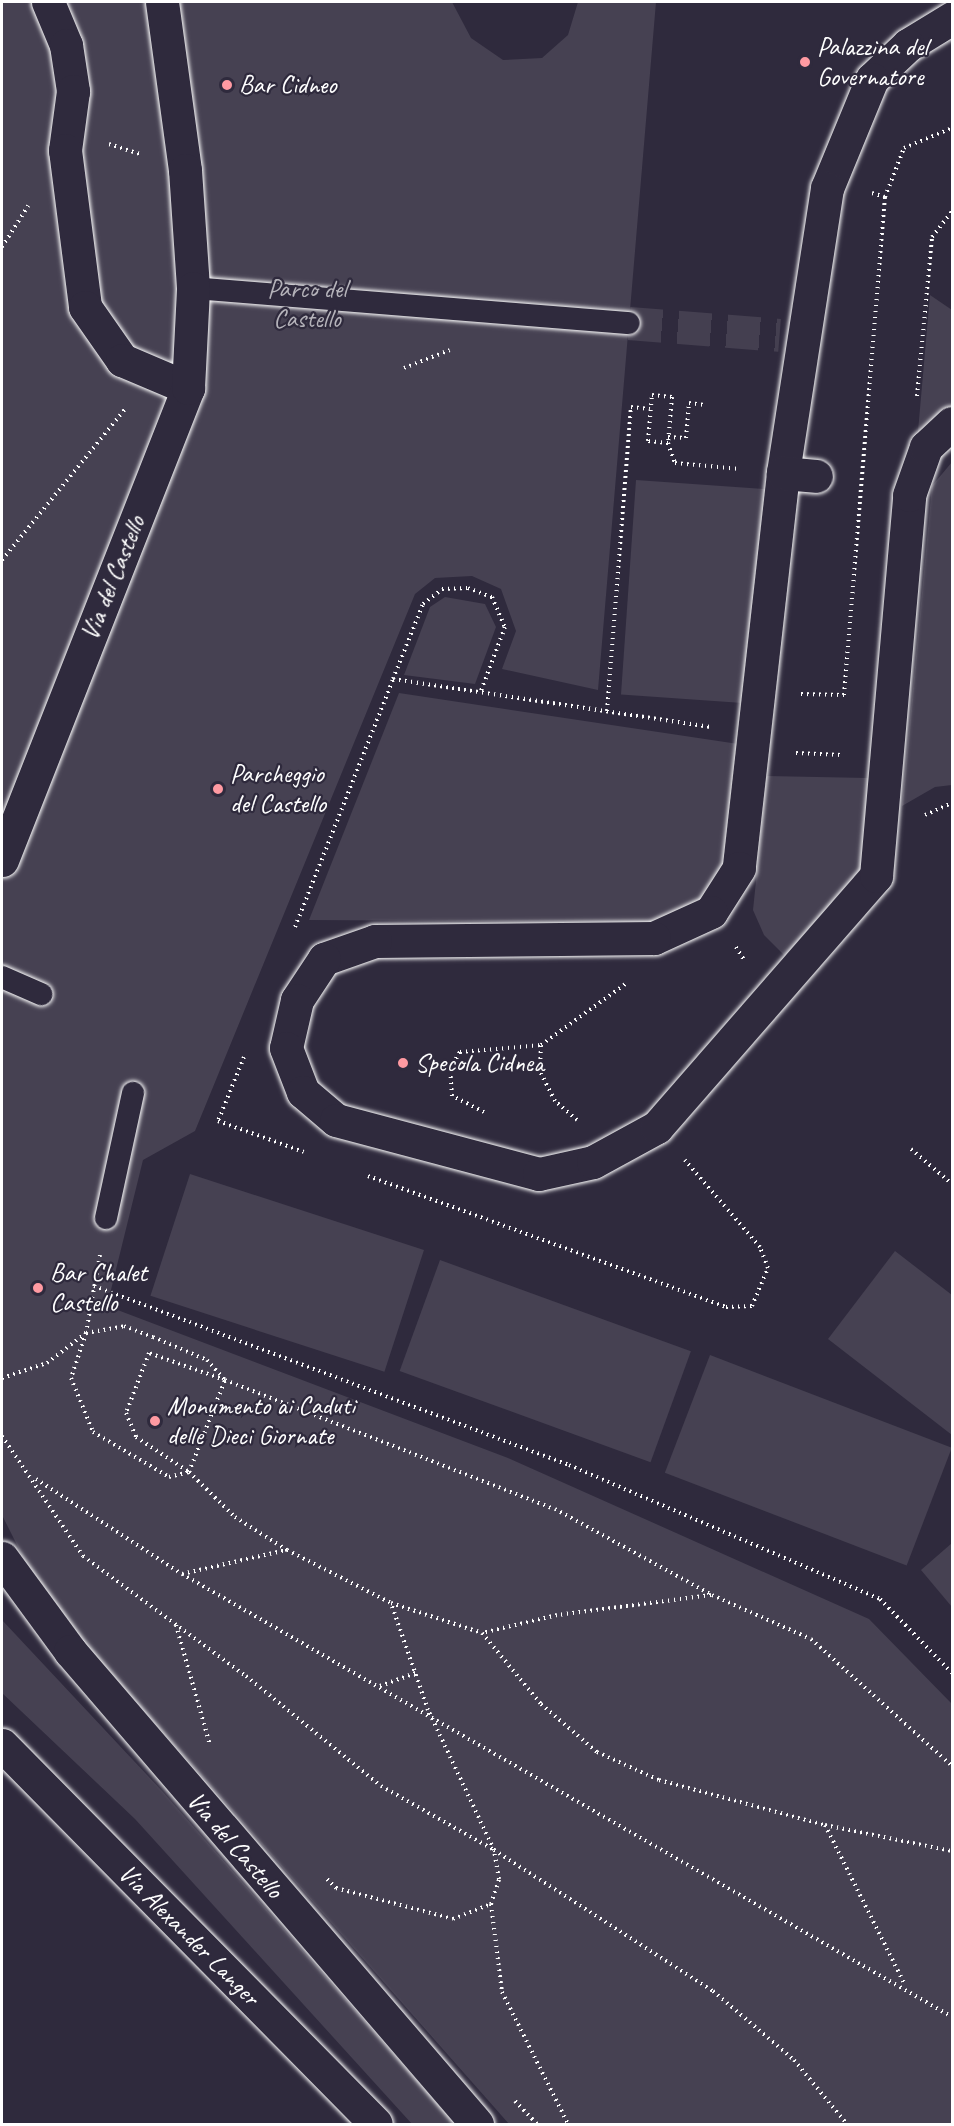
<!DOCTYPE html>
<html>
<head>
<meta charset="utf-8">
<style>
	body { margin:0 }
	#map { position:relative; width:954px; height:2126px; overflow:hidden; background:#2f2a3d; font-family:Caveat,sans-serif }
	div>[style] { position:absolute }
	.green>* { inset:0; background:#464152; transform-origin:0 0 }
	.pedestrian-tunnel>* { height:33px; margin-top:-16.5px; transform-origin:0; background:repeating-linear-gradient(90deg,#443f50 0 33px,transparent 0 49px) }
	.path>* { height:4px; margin-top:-2px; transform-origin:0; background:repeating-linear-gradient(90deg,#fff 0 1.5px,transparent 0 6px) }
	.roads { filter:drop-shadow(0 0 2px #fff) drop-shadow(0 0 2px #fff) }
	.service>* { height:22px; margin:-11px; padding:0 11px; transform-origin:11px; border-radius:11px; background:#2f2a3d }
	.pedestrian>* { height:33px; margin:-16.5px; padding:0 16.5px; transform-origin:16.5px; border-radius:16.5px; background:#2f2a3d }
	.minor>* { height:33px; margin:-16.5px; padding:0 16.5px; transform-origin:16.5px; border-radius:16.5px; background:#2f2a3d }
	.dots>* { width:16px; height:16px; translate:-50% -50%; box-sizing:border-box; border:3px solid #2f2a3d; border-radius:50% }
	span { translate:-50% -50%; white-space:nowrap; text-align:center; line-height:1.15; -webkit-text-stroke:4.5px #2f2a3d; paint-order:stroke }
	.poi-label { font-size:26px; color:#fff }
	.left { translate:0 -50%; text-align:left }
	.park-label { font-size:26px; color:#b5b3ba }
	.street-label { font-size:26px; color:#fff }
	.frame { position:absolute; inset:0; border:3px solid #fff; pointer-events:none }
</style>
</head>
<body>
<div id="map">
	<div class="green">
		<i style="clip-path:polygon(2px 2px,452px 2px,471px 38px,503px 60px,542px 58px,568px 35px,578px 2px,656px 2px,598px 690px,502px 669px,516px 631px,501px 589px,472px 576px,435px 578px,415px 594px,195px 1131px,143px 1160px,107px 1306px,508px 1458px,869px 1619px,952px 1704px,952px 2124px,509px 2124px,42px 1595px,2px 1515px)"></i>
		<i style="clip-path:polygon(930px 295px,952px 310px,952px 411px,916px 454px)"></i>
		<i style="clip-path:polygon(952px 462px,952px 785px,935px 787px,902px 806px,932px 486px)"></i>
		<i style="left:636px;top:480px;width:129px;height:215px;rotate:4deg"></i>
		<i style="clip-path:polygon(445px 597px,485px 604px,496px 627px,475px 684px,404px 675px,430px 607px)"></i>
		<i style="clip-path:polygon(399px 693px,745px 745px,725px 865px,699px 904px,651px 922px,309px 920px)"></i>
		<i style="clip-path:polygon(767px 776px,868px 778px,864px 867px,788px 959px,764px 935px,753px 910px)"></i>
		<i style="left:190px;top:1174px;width:246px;height:128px;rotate:18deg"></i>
		<i style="clip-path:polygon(895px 1251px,952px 1295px,952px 1435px,828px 1339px)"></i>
		<i style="left:440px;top:1260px;width:267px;height:118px;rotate:20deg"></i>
		<i style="left:710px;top:1355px;width:259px;height:126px;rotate:21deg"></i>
		<i style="clip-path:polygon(952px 1543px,952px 1607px,921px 1570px)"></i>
		<i style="clip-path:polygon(2px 1620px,163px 1792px,455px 2124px,412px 2124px,135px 1819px,2px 1693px)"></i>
	</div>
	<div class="pedestrian-tunnel">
		<i style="left:629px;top:323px;width:151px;rotate:4.5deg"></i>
	</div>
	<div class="path">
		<i style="left:109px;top:144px;width:32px;rotate:18deg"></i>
		<i style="left:872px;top:193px;width:14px;rotate:17deg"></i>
		<i style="left:2px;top:247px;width:49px;rotate:-57.6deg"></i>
		<i style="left:404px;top:368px;width:49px;rotate:-21.4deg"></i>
		<i style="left:652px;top:395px;width:20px;rotate:6deg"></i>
		<i style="left:672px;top:397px;width:46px;rotate:95deg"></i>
		<i style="left:668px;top:443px;width:20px;rotate:-174deg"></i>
		<i style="left:648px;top:441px;width:46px;rotate:-85deg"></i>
		<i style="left:917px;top:396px;width:160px;rotate:-84.6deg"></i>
		<i style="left:932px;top:237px;width:33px;rotate:-52deg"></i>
		<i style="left:668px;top:437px;width:18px;rotate:3deg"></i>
		<i style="left:686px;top:438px;width:35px;rotate:-85deg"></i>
		<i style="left:689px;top:403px;width:16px;rotate:7deg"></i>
		<i style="left:668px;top:443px;width:21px;rotate:71deg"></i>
		<i style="left:675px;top:463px;width:65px;rotate:5.3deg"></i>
		<i style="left:2px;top:560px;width:196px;rotate:-50.8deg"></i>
		<i style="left:393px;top:679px;width:81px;rotate:-68.2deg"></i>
		<i style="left:423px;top:604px;width:24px;rotate:-38deg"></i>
		<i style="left:442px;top:589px;width:26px;rotate:-2deg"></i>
		<i style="left:468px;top:588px;width:26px;rotate:21deg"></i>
		<i style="left:492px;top:597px;width:33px;rotate:67deg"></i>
		<i style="left:505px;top:627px;width:68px;rotate:110.6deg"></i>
		<i style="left:801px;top:694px;width:43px;rotate:1.3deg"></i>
		<i style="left:844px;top:695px;width:500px;rotate:-85.3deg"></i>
		<i style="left:885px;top:197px;width:53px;rotate:-68.8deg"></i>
		<i style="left:904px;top:148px;width:52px;rotate:-22.6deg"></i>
		<i style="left:607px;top:711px;width:305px;rotate:-85.5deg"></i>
		<i style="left:631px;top:407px;width:19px;rotate:6deg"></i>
		<i style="left:796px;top:753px;width:46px;rotate:2.5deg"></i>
		<i style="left:925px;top:815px;width:30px;rotate:-24deg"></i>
		<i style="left:295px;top:927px;width:267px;rotate:-68.4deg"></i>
		<i style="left:393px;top:679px;width:323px;rotate:8.6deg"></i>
		<i style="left:736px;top:947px;width:15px;rotate:58deg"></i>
		<i style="left:244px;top:1057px;width:69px;rotate:112.1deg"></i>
		<i style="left:218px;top:1121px;width:91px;rotate:19.8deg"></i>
		<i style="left:484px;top:1112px;width:36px;rotate:-153deg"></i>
		<i style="left:452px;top:1096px;width:27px;rotate:-94deg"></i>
		<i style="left:450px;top:1069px;width:20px;rotate:-60deg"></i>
		<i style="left:460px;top:1052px;width:81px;rotate:-4.9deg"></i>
		<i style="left:577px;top:1120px;width:29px;rotate:-139deg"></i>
		<i style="left:555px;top:1101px;width:34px;rotate:-117deg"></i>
		<i style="left:540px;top:1071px;width:26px;rotate:-88deg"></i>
		<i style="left:541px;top:1045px;width:107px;rotate:-35.9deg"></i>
		<i style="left:911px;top:1149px;width:54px;rotate:40.5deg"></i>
		<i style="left:368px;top:1176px;width:381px;rotate:20.1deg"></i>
		<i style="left:726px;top:1307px;width:26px;rotate:-2deg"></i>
		<i style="left:752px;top:1306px;width:41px;rotate:-67.2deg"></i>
		<i style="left:768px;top:1268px;width:22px;rotate:-111deg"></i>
		<i style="left:760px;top:1247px;width:115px;rotate:-130.8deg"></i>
		<i style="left:100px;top:1255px;width:79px;rotate:100.2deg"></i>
		<i style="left:86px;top:1333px;width:47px;rotate:108.4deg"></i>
		<i style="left:71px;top:1378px;width:58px;rotate:67.8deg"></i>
		<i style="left:93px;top:1432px;width:88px;rotate:30.6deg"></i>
		<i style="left:169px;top:1477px;width:21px;rotate:-14deg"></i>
		<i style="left:94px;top:1286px;width:508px;rotate:20.65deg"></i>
		<i style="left:569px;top:1465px;width:339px;rotate:23.3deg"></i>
		<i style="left:880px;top:1599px;width:103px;rotate:45.8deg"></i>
		<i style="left:2px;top:1378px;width:47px;rotate:-18.4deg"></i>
		<i style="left:47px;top:1363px;width:49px;rotate:-37.6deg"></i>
		<i style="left:86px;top:1333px;width:39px;rotate:-10deg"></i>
		<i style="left:124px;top:1326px;width:31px;rotate:21deg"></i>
		<i style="left:153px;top:1337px;width:59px;rotate:23.1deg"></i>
		<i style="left:207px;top:1360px;width:27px;rotate:48deg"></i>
		<i style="left:225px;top:1380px;width:354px;rotate:21.4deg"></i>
		<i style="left:555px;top:1509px;width:179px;rotate:28.7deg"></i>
		<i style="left:712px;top:1595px;width:108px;rotate:24deg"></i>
		<i style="left:811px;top:1639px;width:190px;rotate:42deg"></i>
		<i style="left:2px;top:1436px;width:145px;rotate:56deg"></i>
		<i style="left:83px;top:1556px;width:202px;rotate:36.4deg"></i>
		<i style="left:246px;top:1676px;width:174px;rotate:39.2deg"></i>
		<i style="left:381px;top:1786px;width:130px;rotate:29.5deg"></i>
		<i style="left:494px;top:1850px;width:260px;rotate:32.8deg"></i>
		<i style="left:713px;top:1991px;width:106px;rotate:40.4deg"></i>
		<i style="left:794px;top:2060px;width:83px;rotate:50.4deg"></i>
		<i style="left:189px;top:1472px;width:99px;rotate:-68.6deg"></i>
		<i style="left:225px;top:1380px;width:81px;rotate:-160.4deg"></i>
		<i style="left:149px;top:1353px;width:64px;rotate:111deg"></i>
		<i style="left:126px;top:1413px;width:26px;rotate:67deg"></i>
		<i style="left:136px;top:1437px;width:64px;rotate:33.4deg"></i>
		<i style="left:189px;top:1472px;width:64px;rotate:44.4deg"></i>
		<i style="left:235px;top:1517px;width:62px;rotate:32.4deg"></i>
		<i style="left:287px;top:1550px;width:117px;rotate:27deg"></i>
		<i style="left:391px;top:1603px;width:96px;rotate:18.2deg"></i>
		<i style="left:36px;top:1479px;width:174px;rotate:33.1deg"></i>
		<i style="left:182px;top:1574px;width:888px;rotate:29.91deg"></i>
		<i style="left:182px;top:1574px;width:107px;rotate:-13deg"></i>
		<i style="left:711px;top:1595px;width:155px;rotate:172.6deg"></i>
		<i style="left:557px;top:1615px;width:77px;rotate:166.5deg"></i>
		<i style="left:482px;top:1633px;width:92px;rotate:50.3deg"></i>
		<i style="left:541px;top:1704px;width:74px;rotate:40.6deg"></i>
		<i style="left:597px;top:1752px;width:68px;rotate:24.3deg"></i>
		<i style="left:659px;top:1780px;width:172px;rotate:15.2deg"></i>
		<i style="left:825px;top:1825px;width:130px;rotate:11.6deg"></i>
		<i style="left:176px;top:1625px;width:125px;rotate:74.2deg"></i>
		<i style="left:380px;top:1686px;width:38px;rotate:-20deg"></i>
		<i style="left:825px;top:1825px;width:179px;rotate:63.4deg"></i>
		<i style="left:327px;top:1879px;width:13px;rotate:45deg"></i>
		<i style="left:336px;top:1888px;width:121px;rotate:14.8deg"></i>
		<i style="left:453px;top:1919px;width:41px;rotate:-21.5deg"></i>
		<i style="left:491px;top:1904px;width:26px;rotate:-72deg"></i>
		<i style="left:499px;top:1879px;width:29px;rotate:-100deg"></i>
		<i style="left:494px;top:1850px;width:155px;rotate:-115.2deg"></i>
		<i style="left:428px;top:1710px;width:113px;rotate:-109.1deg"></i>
		<i style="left:491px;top:1904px;width:89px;rotate:82.9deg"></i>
		<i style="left:502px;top:1992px;width:148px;rotate:63.4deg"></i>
		<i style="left:515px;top:2101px;width:32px;rotate:46deg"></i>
	</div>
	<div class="roads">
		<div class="service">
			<i style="left:193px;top:288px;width:437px;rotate:4.6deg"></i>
			<i style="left:2px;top:977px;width:43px;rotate:23.6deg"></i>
			<i style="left:106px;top:1218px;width:128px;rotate:-77.8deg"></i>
		</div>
		<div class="pedestrian">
			<i style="left:48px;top:2px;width:47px;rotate:67.3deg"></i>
			<i style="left:66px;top:45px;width:47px;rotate:81.3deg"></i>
			<i style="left:73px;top:91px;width:60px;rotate:97.7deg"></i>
			<i style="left:65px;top:150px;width:158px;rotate:82.7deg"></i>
			<i style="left:85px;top:307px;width:65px;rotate:55.1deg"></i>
			<i style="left:122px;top:360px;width:72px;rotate:23deg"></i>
			<i style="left:162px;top:2px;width:170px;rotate:82.2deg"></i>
			<i style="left:185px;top:170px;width:118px;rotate:86.1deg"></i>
			<i style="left:952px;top:18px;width:52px;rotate:148.5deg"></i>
			<i style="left:908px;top:45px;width:50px;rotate:136.6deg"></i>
			<i style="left:872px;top:79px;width:118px;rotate:112.4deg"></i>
			<i style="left:827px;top:188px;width:288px;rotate:98.8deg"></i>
			<i style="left:783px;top:473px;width:397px;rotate:96.4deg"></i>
			<i style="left:739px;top:868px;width:52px;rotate:122.5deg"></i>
			<i style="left:711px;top:912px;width:63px;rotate:155.5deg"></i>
			<i style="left:654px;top:938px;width:279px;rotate:179.4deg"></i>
			<i style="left:375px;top:941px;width:54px;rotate:160.6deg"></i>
			<i style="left:324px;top:959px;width:49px;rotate:123.4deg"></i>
			<i style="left:297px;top:1000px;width:49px;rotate:102.9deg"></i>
			<i style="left:286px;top:1048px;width:47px;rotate:68.9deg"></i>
			<i style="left:303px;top:1092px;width:43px;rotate:40.3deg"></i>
			<i style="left:336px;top:1120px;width:210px;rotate:14.9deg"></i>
			<i style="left:539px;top:1174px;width:55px;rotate:-12.5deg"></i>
			<i style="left:593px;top:1162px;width:73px;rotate:-28.7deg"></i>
			<i style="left:657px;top:1127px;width:333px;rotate:-48.9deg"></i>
			<i style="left:876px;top:876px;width:382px;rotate:-85deg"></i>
			<i style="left:909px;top:495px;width:51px;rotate:-70.5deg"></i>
			<i style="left:926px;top:447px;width:35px;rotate:-43deg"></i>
			<i style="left:783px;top:473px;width:33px;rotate:5deg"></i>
		</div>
		<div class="minor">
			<i style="left:2px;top:860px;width:507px;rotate:-68.49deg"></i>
			<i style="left:188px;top:388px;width:100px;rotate:-87.1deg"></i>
			<i style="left:2px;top:1558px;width:115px;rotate:53.8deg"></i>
			<i style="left:70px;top:1651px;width:624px;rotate:49.29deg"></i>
			<i style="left:2px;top:1745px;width:532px;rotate:45.38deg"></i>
		</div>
	</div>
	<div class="dots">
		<i style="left:805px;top:62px;background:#ff9aa2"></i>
		<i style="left:227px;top:85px;background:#ff9aa2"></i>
		<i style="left:218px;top:789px;background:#ff9aa2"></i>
		<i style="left:403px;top:1063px;background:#ff9aa2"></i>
		<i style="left:38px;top:1288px;background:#ff9aa2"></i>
		<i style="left:155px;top:1421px;background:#ff9aa2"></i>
	</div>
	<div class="poi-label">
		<span class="left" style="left:817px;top:62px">Palazzina del<br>Governatore</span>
		<span class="left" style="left:239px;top:85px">Bar Cidneo</span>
		<span class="left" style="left:230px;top:789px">Parcheggio<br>del Castello</span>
		<span class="left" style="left:415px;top:1063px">Specola Cidnea</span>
		<span class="left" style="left:50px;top:1288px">Bar Chalet<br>Castello</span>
		<span class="left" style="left:167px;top:1421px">Monumento ai Caduti<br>delle Dieci Giornate</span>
	</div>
	<div class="park-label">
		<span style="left:307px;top:304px">Parco del<br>Castello</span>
	</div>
	<div class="street-label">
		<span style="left:113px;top:578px;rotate:-68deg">Via del Castello</span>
		<span style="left:235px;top:1845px;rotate:49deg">Via del Castello</span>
		<span style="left:189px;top:1935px;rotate:45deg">Via Alexander Langer</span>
	</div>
	<div class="frame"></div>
</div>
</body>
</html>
